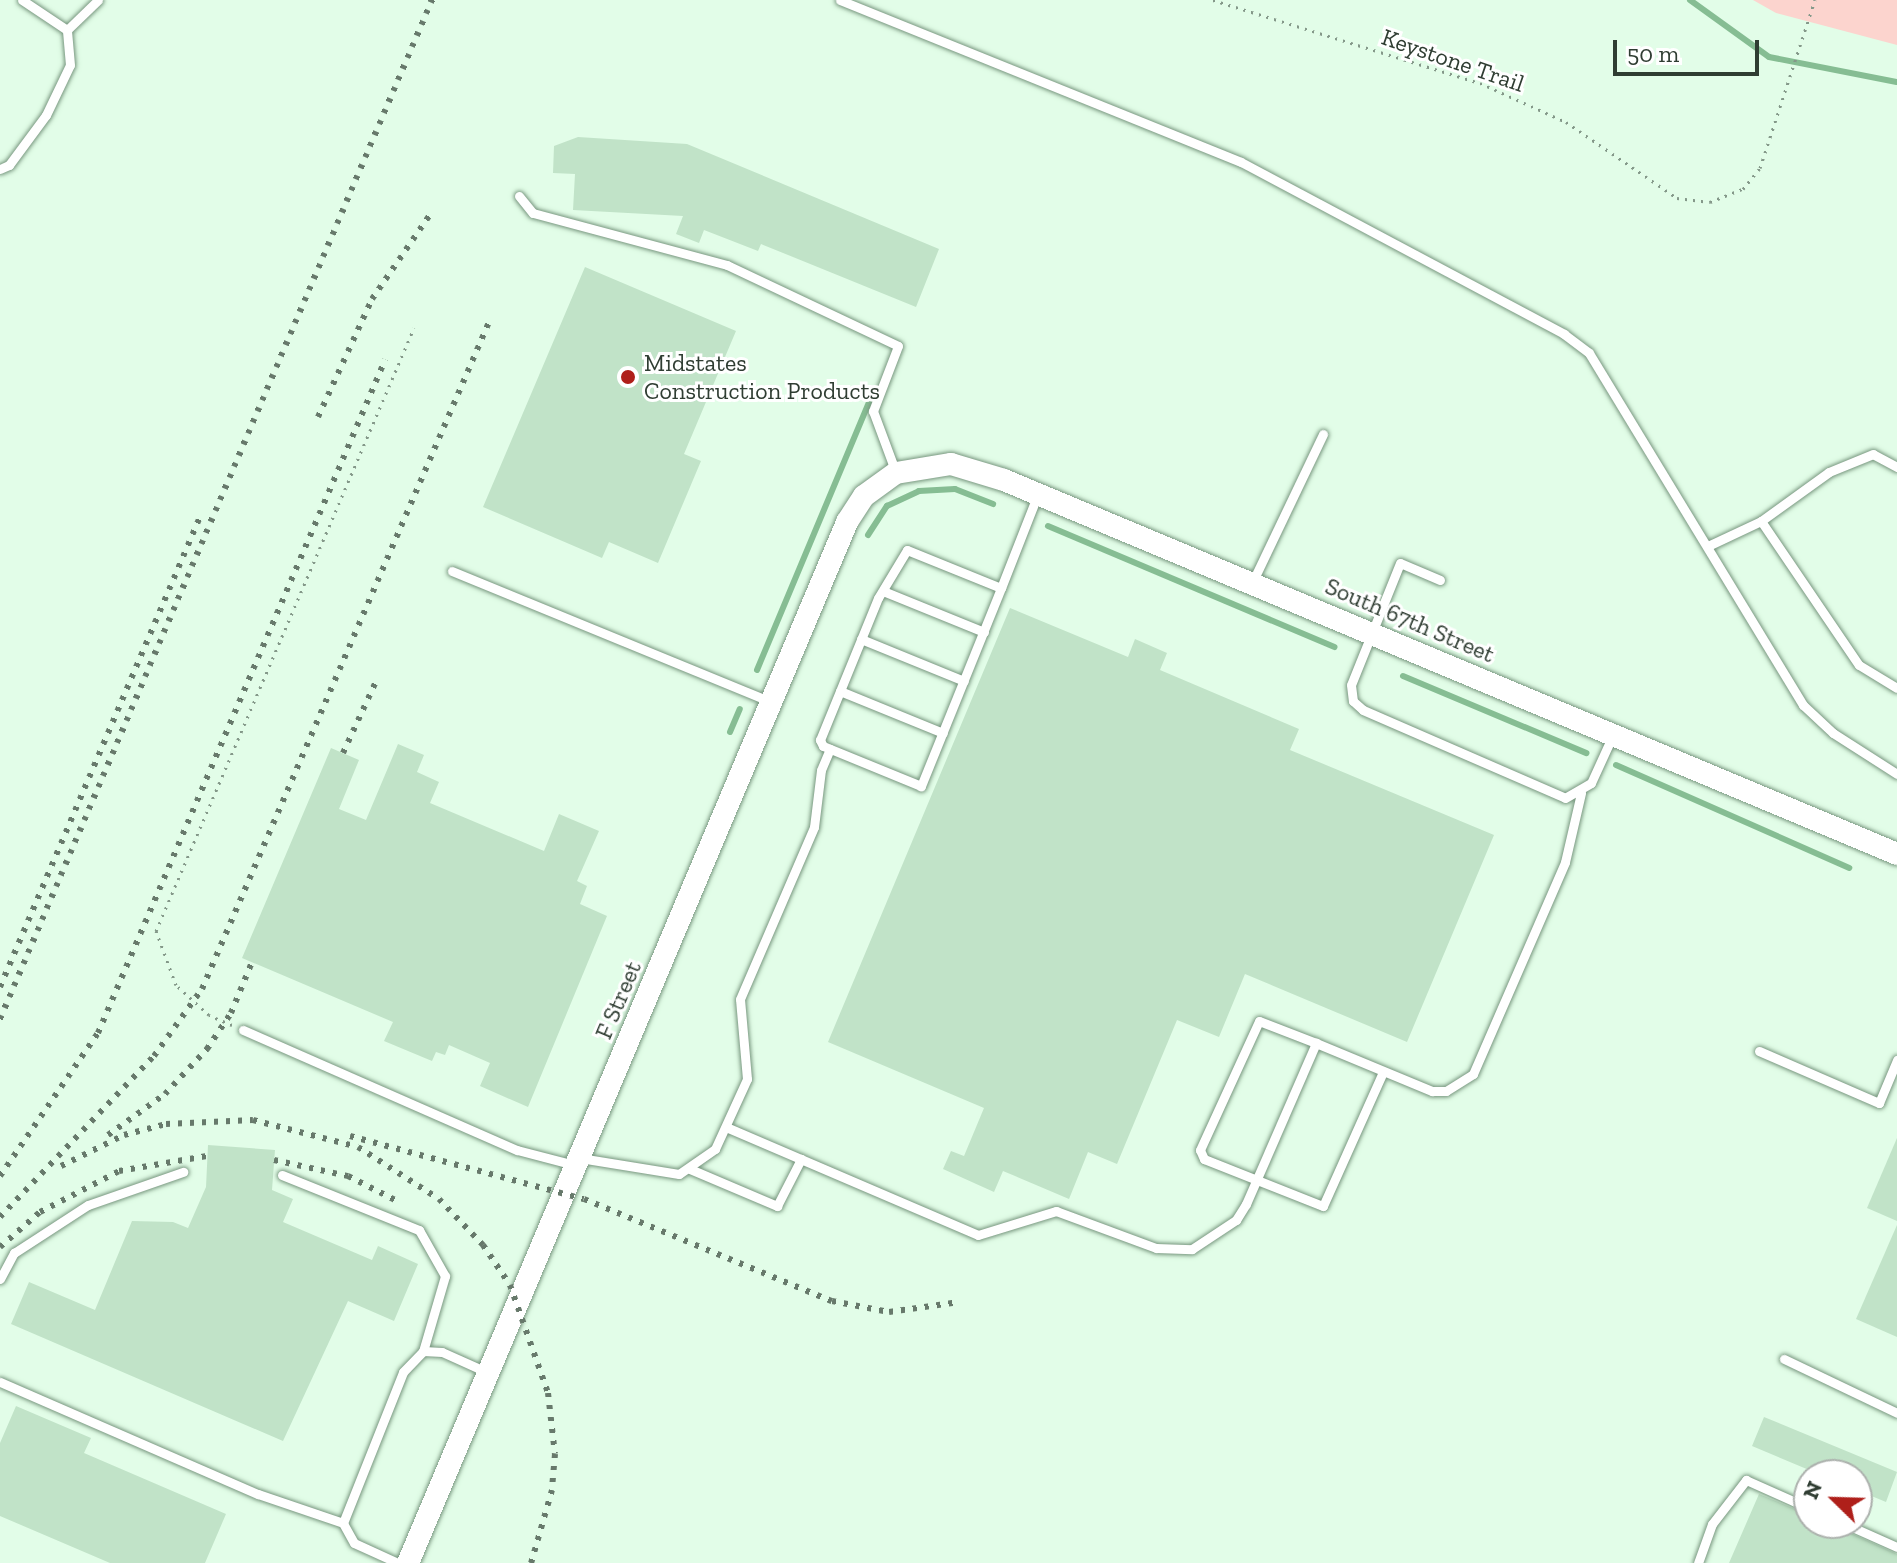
<!DOCTYPE html>
<html>
<head>
<meta charset="utf-8">
<style>
	body { margin:0 }
	#map { position:relative; width:1897px; height:1563px; overflow:hidden; background:#e2fde8; font-family:"Zilla Slab",serif }
	div>[style] { position:absolute }
	.green>* { inset:0; background:#fcd4ce }
	.stream>* { height:6px; margin:-3px; padding:0 3px; transform-origin:3px; border-radius:3px; background:#86bd93 }
	.building>* { inset:0; background:#c1e3c8 }
	.path>* { height:3px; margin-top:-1.5px; transform-origin:0; background:repeating-linear-gradient(90deg,#849889 0 2px,transparent 0 8px) }
	.roads { filter:drop-shadow(0 0 2px #78977f) drop-shadow(0 0 2px #78977f) }
	.service>* { height:9px; margin:-4.5px; padding:0 4.5px; transform-origin:4.5px; border-radius:4.5px; background:#fff }
	.tertiary>* { height:22px; margin:-11px; padding:0 11px; transform-origin:11px; border-radius:11px; background:#fff }
	.rail>* { height:6px; margin-top:-3px; transform-origin:0; background:repeating-linear-gradient(90deg,#67796b 0 4px,transparent 0 12px) }
	.dots>* { width:22px; height:22px; translate:-50% -50%; box-sizing:border-box; border:4px solid #fff; border-radius:50% }
	span { translate:-50% -50%; white-space:nowrap; text-align:center; line-height:1.15; -webkit-text-stroke:6px #fff; paint-order:stroke }
	.street-label { font-size:24px; color:#2f3d32 }
	.poi-label { font-size:24px; color:#2f3d32 }
	.left { translate:0 -50%; text-align:left }
	.north { position:absolute; left:1793px; top:1459px; width:80px; height:80px; box-sizing:border-box; background:#fff; border:2px solid #acb1ad; border-radius:50%; rotate:293deg; font-size:22px; font-weight:700; line-height:32px; text-align:center; color:#2f3d32 }
	.north::after { content:''; display:block; margin:auto; width:28px; height:36px; background:#af1f1a; clip-path:polygon(50% 0,100% 100%,50% 72%,0 100%) }
	.scale { position:absolute; left:1613px; top:40px; width:146px; height:36px; box-sizing:border-box; border:4px solid #2f3d32; border-top:0; padding-left:10px; font-size:24px; line-height:28px; white-space:nowrap; color:#2f3d32; -webkit-text-stroke:6px #fff; paint-order:stroke }
</style>
</head>
<body>
<div id="map">
	<div class="green">
		<i style="clip-path:polygon(1753px 0,1897px 0,1897px 45px,1776px 13px)"></i>
	</div>
	<div class="stream">
		<i style="left:1690px;top:0;width:97px;rotate:35.8deg"></i>
		<i style="left:1769px;top:57px;width:130px;rotate:11.1deg"></i>
		<i style="left:1048px;top:526px;width:311px;rotate:22.9deg"></i>
		<i style="left:868px;top:535px;width:35px;rotate:-57deg"></i>
		<i style="left:887px;top:506px;width:35px;rotate:-25deg"></i>
		<i style="left:919px;top:491px;width:36px;rotate:-3deg"></i>
		<i style="left:955px;top:489px;width:41px;rotate:21.5deg"></i>
		<i style="left:757px;top:670px;width:295px;rotate:-67.3deg"></i>
		<i style="left:1403px;top:676px;width:199px;rotate:22.8deg"></i>
		<i style="left:730px;top:732px;width:25px;rotate:-67deg"></i>
		<i style="left:1616px;top:765px;width:255px;rotate:23.8deg"></i>
	</div>
	<div class="building">
		<i style="clip-path:polygon(578px 137px,687px 144px,939px 249px,916px 307px,761px 244px,758px 251px,704px 230px,699px 243px,676px 234px,683px 216px,573px 210px,575px 174px,553px 173px,554px 146px)"></i>
		<i style="clip-path:polygon(585px 267px,736px 331px,684px 454px,701px 461px,658px 563px,609px 542px,602px 558px,483px 507px)"></i>
		<i style="clip-path:polygon(1010px 608px,1128px 657px,1135px 639px,1167px 653px,1160px 670px,1299px 729px,1290px 750px,1494px 835px,1407px 1042px,1245px 974px,1219px 1037px,1177px 1020px,1117px 1164px,1088px 1152px,1069px 1199px,1003px 1171px,994px 1192px,943px 1169px,951px 1151px,964px 1156px,984px 1108px,828px 1042px)"></i>
		<i style="clip-path:polygon(398px 744px,424px 755px,417px 772px,439px 782px,430px 803px,544px 851px,559px 814px,599px 831px,577px 881px,587px 886px,580px 904px,607px 916px,528px 1107px,480px 1086px,490px 1063px,449px 1045px,445px 1055px,436px 1052px,432px 1061px,384px 1041px,393px 1022px,242px 958px,331px 748px,359px 760px,339px 809px,366px 820px)"></i>
		<i style="clip-path:polygon(1897px 1138px,1897px 1221px,1867px 1208px)"></i>
		<i style="clip-path:polygon(208px 1145px,275px 1150px,272px 1190px,293px 1199px,283px 1222px,372px 1260px,378px 1246px,418px 1264px,394px 1321px,348px 1301px,283px 1441px,11px 1324px,29px 1282px,95px 1310px,132px 1221px,173px 1222px,188px 1228px,206px 1187px)"></i>
		<i style="clip-path:polygon(1897px 1225px,1897px 1337px,1856px 1319px)"></i>
		<i style="clip-path:polygon(16px 1406px,91px 1438px,84px 1453px,226px 1514px,205px 1563px,110px 1563px,0 1516px,0 1443px)"></i>
		<i style="clip-path:polygon(1764px 1417px,1897px 1472px,1886px 1502px,1857px 1490px,1857px 1475px,1821px 1475px,1752px 1446px)"></i>
		<i style="clip-path:polygon(1759px 1494px,1809px 1515px,1809px 1523px,1828px 1523px,1897px 1554px,1897px 1563px,1729px 1563px)"></i>
	</div>
	<div class="path">
		<i style="left:1213px;top:0;width:280px;rotate:17.3deg"></i>
		<i style="left:1480px;top:83px;width:94px;rotate:24.4deg"></i>
		<i style="left:1566px;top:122px;width:135px;rotate:34.4deg"></i>
		<i style="left:1677px;top:198px;width:33px;rotate:7deg"></i>
		<i style="left:1710px;top:202px;width:35px;rotate:-22deg"></i>
		<i style="left:1743px;top:189px;width:27px;rotate:-51deg"></i>
		<i style="left:1760px;top:168px;width:177px;rotate:-71.9deg"></i>
		<i style="left:232px;top:1025px;width:25px;rotate:-157deg"></i>
		<i style="left:209px;top:1015px;width:45px;rotate:-137.7deg"></i>
		<i style="left:176px;top:985px;width:58px;rotate:-110.3deg"></i>
		<i style="left:156px;top:931px;width:656px;rotate:-66.84deg"></i>
	</div>
	<div class="roads">
		<div class="service">
			<i style="left:840px;top:0;width:432px;rotate:22deg"></i>
			<i style="left:1241px;top:162px;width:366px;rotate:28deg"></i>
			<i style="left:1564px;top:334px;width:31px;rotate:37deg"></i>
			<i style="left:1589px;top:353px;width:412px;rotate:58.7deg"></i>
			<i style="left:1803px;top:705px;width:41px;rotate:43deg"></i>
			<i style="left:1833px;top:733px;width:76px;rotate:32.6deg"></i>
			<i style="left:67px;top:30px;width:43px;rotate:-44.1deg"></i>
			<i style="left:0;top:169px;width:10px;rotate:-24deg"></i>
			<i style="left:9px;top:165px;width:62px;rotate:-53.5deg"></i>
			<i style="left:46px;top:115px;width:55px;rotate:-64.4deg"></i>
			<i style="left:70px;top:65px;width:35px;rotate:-95deg"></i>
			<i style="left:67px;top:30px;width:54px;rotate:-146.3deg"></i>
			<i style="left:519px;top:196px;width:22px;rotate:51deg"></i>
			<i style="left:533px;top:213px;width:201px;rotate:15deg"></i>
			<i style="left:727px;top:265px;width:189px;rotate:25.3deg"></i>
			<i style="left:898px;top:346px;width:70px;rotate:111deg"></i>
			<i style="left:873px;top:411px;width:66px;rotate:69.6deg"></i>
			<i style="left:1897px;top:467px;width:27px;rotate:-152deg"></i>
			<i style="left:1873px;top:454px;width:48px;rotate:157.8deg"></i>
			<i style="left:1829px;top:472px;width:84px;rotate:144.2deg"></i>
			<i style="left:1761px;top:521px;width:174px;rotate:55.8deg"></i>
			<i style="left:1859px;top:665px;width:44px;rotate:31.2deg"></i>
			<i style="left:1710px;top:545px;width:56px;rotate:-25.2deg"></i>
			<i style="left:452px;top:571px;width:345px;rotate:22.3deg"></i>
			<i style="left:1440px;top:580px;width:43px;rotate:-157deg"></i>
			<i style="left:1400px;top:563px;width:131px;rotate:111.9deg"></i>
			<i style="left:1351px;top:685px;width:16px;rotate:83deg"></i>
			<i style="left:1353px;top:701px;width:13px;rotate:42deg"></i>
			<i style="left:1363px;top:710px;width:220px;rotate:23.5deg"></i>
			<i style="left:1565px;top:798px;width:30px;rotate:-30deg"></i>
			<i style="left:1591px;top:783px;width:51px;rotate:-65.5deg"></i>
			<i style="left:1252px;top:583px;width:165px;rotate:-64.5deg"></i>
			<i style="left:1001px;top:588px;width:214px;rotate:112deg"></i>
			<i style="left:921px;top:786px;width:106px;rotate:-157.8deg"></i>
			<i style="left:823px;top:746px;width:7px;rotate:-117deg"></i>
			<i style="left:820px;top:740px;width:153px;rotate:-67.8deg"></i>
			<i style="left:878px;top:598px;width:56px;rotate:-58.9deg"></i>
			<i style="left:907px;top:550px;width:101px;rotate:22deg"></i>
			<i style="left:1001px;top:588px;width:99px;rotate:-68.6deg"></i>
			<i style="left:883px;top:591px;width:109px;rotate:22.1deg"></i>
			<i style="left:861px;top:639px;width:111px;rotate:22.2deg"></i>
			<i style="left:840px;top:691px;width:111px;rotate:22.2deg"></i>
			<i style="left:243px;top:1030px;width:299px;rotate:23.7deg"></i>
			<i style="left:517px;top:1150px;width:59px;rotate:14.7deg"></i>
			<i style="left:1316px;top:1043px;width:61px;rotate:-158.9deg"></i>
			<i style="left:1259px;top:1021px;width:142px;rotate:114.6deg"></i>
			<i style="left:1200px;top:1150px;width:10px;rotate:66deg"></i>
			<i style="left:1204px;top:1159px;width:128px;rotate:21.6deg"></i>
			<i style="left:1323px;top:1206px;width:147px;rotate:-65.9deg"></i>
			<i style="left:1759px;top:1051px;width:131px;rotate:23.4deg"></i>
			<i style="left:1879px;top:1103px;width:47px;rotate:-67.3deg"></i>
			<i style="left:726px;top:1127px;width:274px;rotate:23.2deg"></i>
			<i style="left:978px;top:1235px;width:82px;rotate:-17.1deg"></i>
			<i style="left:1056px;top:1211px;width:107px;rotate:20.3deg"></i>
			<i style="left:1156px;top:1248px;width:36px;rotate:2deg"></i>
			<i style="left:1192px;top:1249px;width:53px;rotate:-33.4deg"></i>
			<i style="left:1236px;top:1220px;width:19px;rotate:-58deg"></i>
			<i style="left:1246px;top:1204px;width:176px;rotate:-66.5deg"></i>
			<i style="left:1316px;top:1043px;width:126px;rotate:22.5deg"></i>
			<i style="left:1432px;top:1091px;width:14px"></i>
			<i style="left:1446px;top:1091px;width:32px;rotate:-32deg"></i>
			<i style="left:1473px;top:1074px;width:231px;rotate:-66.5deg"></i>
			<i style="left:1565px;top:862px;width:71px;rotate:-76.9deg"></i>
			<i style="left:580px;top:1158px;width:100px;rotate:9.2deg"></i>
			<i style="left:679px;top:1174px;width:44px;rotate:-34.8deg"></i>
			<i style="left:715px;top:1149px;width:77px;rotate:-65.4deg"></i>
			<i style="left:747px;top:1079px;width:80px;rotate:-95deg"></i>
			<i style="left:740px;top:999px;width:187px;rotate:-66.7deg"></i>
			<i style="left:814px;top:827px;width:57px;rotate:-83deg"></i>
			<i style="left:821px;top:770px;width:23px;rotate:-67deg"></i>
			<i style="left:690px;top:1169px;width:95px;rotate:23deg"></i>
			<i style="left:777px;top:1206px;width:53px;rotate:-62.9deg"></i>
			<i style="left:282px;top:1175px;width:148px;rotate:21.9deg"></i>
			<i style="left:419px;top:1230px;width:53px;rotate:60.5deg"></i>
			<i style="left:445px;top:1276px;width:78px;rotate:106.3deg"></i>
			<i style="left:0;top:1279px;width:30px;rotate:-62deg"></i>
			<i style="left:14px;top:1253px;width:88px;rotate:-33deg"></i>
			<i style="left:88px;top:1205px;width:101px;rotate:-19.2deg"></i>
			<i style="left:1784px;top:1359px;width:125px;rotate:25.5deg"></i>
			<i style="left:0;top:1382px;width:281px;rotate:23.5deg"></i>
			<i style="left:258px;top:1494px;width:90px;rotate:18.8deg"></i>
			<i style="left:1843px;top:1523px;width:59px;rotate:24deg"></i>
			<i style="left:398px;top:1563px;width:48px;rotate:-155.6deg"></i>
			<i style="left:354px;top:1543px;width:23px;rotate:-119deg"></i>
			<i style="left:343px;top:1523px;width:162px;rotate:-68.3deg"></i>
			<i style="left:403px;top:1372px;width:29px;rotate:-46deg"></i>
			<i style="left:423px;top:1351px;width:19px;rotate:3deg"></i>
			<i style="left:442px;top:1352px;width:51px;rotate:24.1deg"></i>
			<i style="left:1698px;top:1563px;width:41px;rotate:-70.3deg"></i>
			<i style="left:1712px;top:1524px;width:56px;rotate:-52.3deg"></i>
			<i style="left:1746px;top:1480px;width:69px;rotate:24deg"></i>
		</div>
		<div class="tertiary">
			<i style="left:408px;top:1563px;width:1130px;rotate:-67.13deg"></i>
			<i style="left:847px;top:522px;width:31px;rotate:-57deg"></i>
			<i style="left:864px;top:496px;width:39px;rotate:-36deg"></i>
			<i style="left:896px;top:473px;width:56px;rotate:-9.3deg"></i>
			<i style="left:951px;top:464px;width:55px;rotate:16.8deg"></i>
			<i style="left:1004px;top:480px;width:968px;rotate:22.72deg"></i>
		</div>
	</div>
	<div class="rail">
		<i style="left:318px;top:417px;width:130px;rotate:-65.4deg"></i>
		<i style="left:372px;top:299px;width:104px;rotate:-55.5deg"></i>
		<i style="left:343px;top:753px;width:81px;rotate:-65.3deg"></i>
		<i style="left:0;top:987px;width:509px;rotate:-66.96deg"></i>
		<i style="left:0;top:1019px;width:1107px;rotate:-67.03deg"></i>
		<i style="left:108px;top:1135px;width:70px;rotate:-35.7deg"></i>
		<i style="left:165px;top:1094px;width:62px;rotate:-47deg"></i>
		<i style="left:207px;top:1049px;width:43px;rotate:-56.3deg"></i>
		<i style="left:231px;top:1013px;width:55px;rotate:-67.6deg"></i>
		<i style="left:350px;top:1136px;width:242px;rotate:15.1deg"></i>
		<i style="left:584px;top:1199px;width:268px;rotate:22.4deg"></i>
		<i style="left:832px;top:1301px;width:58px;rotate:10.9deg"></i>
		<i style="left:889px;top:1312px;width:71px;rotate:-8.1deg"></i>
		<i style="left:274px;top:1160px;width:76px;rotate:12.2deg"></i>
		<i style="left:348px;top:1176px;width:55px;rotate:27deg"></i>
		<i style="left:61px;top:1166px;width:70px;rotate:-26.2deg"></i>
		<i style="left:124px;top:1135px;width:43px;rotate:-14.7deg"></i>
		<i style="left:166px;top:1124px;width:87px;rotate:-2.6deg"></i>
		<i style="left:253px;top:1120px;width:108px;rotate:14.4deg"></i>
		<i style="left:358px;top:1147px;width:96px;rotate:32.7deg"></i>
		<i style="left:439px;top:1199px;width:64px;rotate:46.3deg"></i>
		<i style="left:483px;top:1245px;width:48px;rotate:56deg"></i>
		<i style="left:510px;top:1285px;width:114px;rotate:70.6deg"></i>
		<i style="left:548px;top:1393px;width:61px;rotate:83.5deg"></i>
		<i style="left:555px;top:1454px;width:36px;rotate:95deg"></i>
		<i style="left:552px;top:1490px;width:76px;rotate:106deg"></i>
		<i style="left:0;top:1176px;width:173px;rotate:-55.6deg"></i>
		<i style="left:98px;top:1033px;width:732px;rotate:-66.9deg"></i>
		<i style="left:0;top:1217px;width:223px;rotate:-46.3deg"></i>
		<i style="left:154px;top:1056px;width:82px;rotate:-54.4deg"></i>
		<i style="left:202px;top:989px;width:726px;rotate:-66.72deg"></i>
		<i style="left:0;top:1247px;width:53px;rotate:-41.2deg"></i>
		<i style="left:40px;top:1212px;width:89px;rotate:-27.4deg"></i>
		<i style="left:119px;top:1171px;width:89px;rotate:-9.7deg"></i>
	</div>
	<div class="dots">
		<i style="left:628px;top:377px;background:#af1f1a"></i>
	</div>
	<div class="street-label">
		<span style="left:1453px;top:60px;rotate:19deg">Keystone Trail</span>
		<span style="left:1410px;top:620px;rotate:23deg">South 67th Street</span>
		<span style="left:618px;top:1000px;rotate:-67deg">F Street</span>
	</div>
	<div class="poi-label">
		<span class="left" style="left:644px;top:377px">Midstates<br>Construction Products</span>
	</div>
	<div class="north">N</div>
	<div class="scale">50 m</div>
</div>
</body>
</html>
